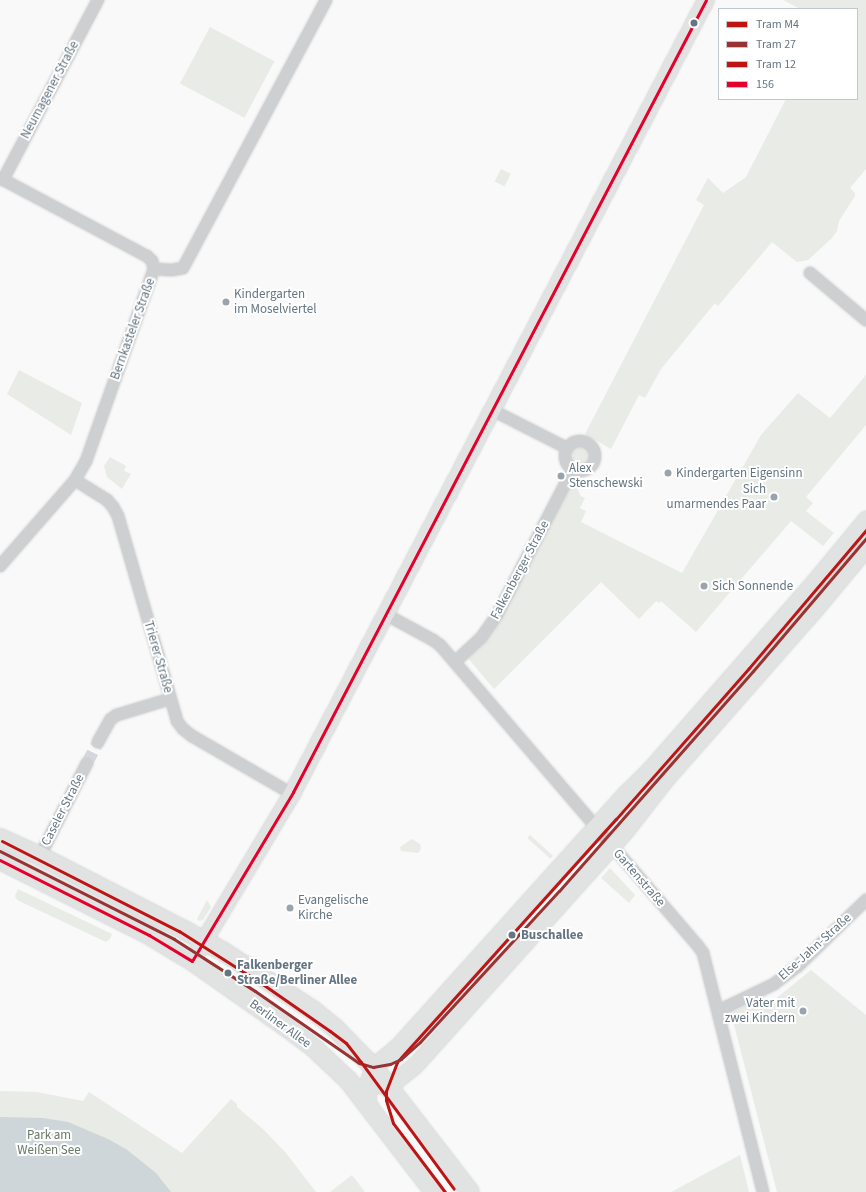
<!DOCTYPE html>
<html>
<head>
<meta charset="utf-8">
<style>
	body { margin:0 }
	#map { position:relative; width:866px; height:1192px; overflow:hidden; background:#f9f9f9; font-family:"Source Sans 3",sans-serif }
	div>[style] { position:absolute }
	.green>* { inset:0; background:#e8ebe6; transform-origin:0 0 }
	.round { border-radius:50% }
	.water>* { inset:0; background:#ced6d9 }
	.street-tunnel>* { height:12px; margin-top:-6px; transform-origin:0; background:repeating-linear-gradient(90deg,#d4d8dc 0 12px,transparent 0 18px) }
	.roads { filter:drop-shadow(0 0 1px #d5d6d7) drop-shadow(0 0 1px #d5d6d7) }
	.street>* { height:12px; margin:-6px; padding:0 6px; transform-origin:6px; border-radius:6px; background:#cecfd0 }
	.street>.ring { margin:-6px; padding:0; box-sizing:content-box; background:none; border:12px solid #cecfd0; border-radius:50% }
	.secondary>* { height:16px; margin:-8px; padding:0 8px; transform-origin:8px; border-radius:8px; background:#e1e2e2 }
	.primary>* { height:18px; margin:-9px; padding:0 9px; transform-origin:9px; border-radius:9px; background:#e1e2e2 }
	.bus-1>* { height:3px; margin:-1.5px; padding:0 1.5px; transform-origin:1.5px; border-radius:1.5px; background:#e4002b }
	.tram-1>* { height:3px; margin:-1.5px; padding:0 1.5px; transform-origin:1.5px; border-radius:1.5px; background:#be1414 }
	.tram-2>* { height:3px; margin:-1.5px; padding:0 1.5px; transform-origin:1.5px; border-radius:1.5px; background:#933 }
	.tram-3>* { height:3px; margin:-1.5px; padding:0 1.5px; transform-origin:1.5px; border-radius:1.5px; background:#be1414 }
	.dots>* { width:11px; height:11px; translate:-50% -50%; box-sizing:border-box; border:2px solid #fff; border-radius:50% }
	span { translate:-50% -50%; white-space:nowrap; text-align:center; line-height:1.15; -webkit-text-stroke:4px #fff; paint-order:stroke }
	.street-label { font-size:13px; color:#657683 }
	.poi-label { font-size:13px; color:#657683 }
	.left { translate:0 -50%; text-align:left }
	.right { translate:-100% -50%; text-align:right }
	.stop-label { font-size:13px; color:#657683; font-weight:700 }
	.park-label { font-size:13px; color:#687a64 }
	.legend { position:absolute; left:718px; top:8px; width:140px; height:92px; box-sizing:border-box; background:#fff; border:1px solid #c1c8cd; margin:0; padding:5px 7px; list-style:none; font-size:12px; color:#657683 }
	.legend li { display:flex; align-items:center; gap:8px; height:20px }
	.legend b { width:20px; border:1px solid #c1c8cd }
</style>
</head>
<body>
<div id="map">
	<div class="green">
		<i style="clip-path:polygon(783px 0,866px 0,866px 169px,850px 188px,855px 193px,855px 196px,839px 221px,837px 231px,832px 238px,808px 260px,797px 262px,772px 242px,718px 306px,715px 303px,661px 369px,645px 398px,639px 395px,611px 449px,585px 434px,704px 205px,696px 200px,708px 178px,723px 193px,746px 177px,786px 99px,857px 99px,857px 9px,800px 9px)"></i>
		<i style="left:210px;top:27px;width:73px;height:64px;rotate:28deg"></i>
		<i style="left:501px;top:169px;width:11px;height:14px;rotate:27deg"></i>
		<i style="clip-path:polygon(19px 370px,82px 403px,71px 435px,7px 394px)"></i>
		<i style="clip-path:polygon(866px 375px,866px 425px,806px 497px,813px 503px,806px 511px,834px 533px,823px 546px,791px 521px,696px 632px,661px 601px,659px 603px,656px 601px,639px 619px,601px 582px,494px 689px,467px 657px,569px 483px,576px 486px,581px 496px,585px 498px,580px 508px,586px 511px,581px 522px,682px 573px,761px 435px,798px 393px,830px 418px)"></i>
		<i class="round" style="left:569px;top:444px;width:22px;height:22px"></i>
		<i style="clip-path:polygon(110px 457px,126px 466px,124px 471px,131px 474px,122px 489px,107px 477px,104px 466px)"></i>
		<i style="clip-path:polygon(866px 525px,866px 544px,627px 825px,615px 811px)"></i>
		<i style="left:530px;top:835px;width:31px;height:4px;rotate:42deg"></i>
		<i style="clip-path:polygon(412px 839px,420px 844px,421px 849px,418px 853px,401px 851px,400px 847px)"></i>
		<i style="clip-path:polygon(610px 868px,635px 895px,629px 903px,601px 878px)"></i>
		<i style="clip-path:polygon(18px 889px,112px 934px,110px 939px,106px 942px,17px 900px,15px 896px)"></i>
		<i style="clip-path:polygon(207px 900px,211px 907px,203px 920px,199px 921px,197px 919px)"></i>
		<i style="clip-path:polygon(493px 953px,501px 959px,429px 1036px,426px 1033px,423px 1036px,418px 1032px)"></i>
		<i style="clip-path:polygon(811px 970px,866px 1015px,866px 1192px,777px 1192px,731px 1013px,758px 999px,768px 1005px)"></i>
		<i style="clip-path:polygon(0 1091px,37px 1092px,83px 1101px,89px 1092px,182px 1153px,231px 1099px,237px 1104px,237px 1107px,264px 1130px,286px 1153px,316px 1192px,0 1192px)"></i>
		<i style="clip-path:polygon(740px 1155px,749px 1192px,671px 1192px)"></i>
		<i style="clip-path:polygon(352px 1175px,365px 1192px,330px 1192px)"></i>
	</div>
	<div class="water">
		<i style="clip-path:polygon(0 1117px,43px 1118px,68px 1122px,108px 1139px,126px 1149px,156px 1173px,171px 1192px,0 1192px)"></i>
	</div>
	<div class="street-tunnel">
		<i style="left:87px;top:763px;width:24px;rotate:-62deg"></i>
	</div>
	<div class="roads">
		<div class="street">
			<i style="left:0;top:178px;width:166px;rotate:28deg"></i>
			<i style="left:147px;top:256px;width:7px;rotate:45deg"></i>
			<i style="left:152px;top:261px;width:8px;rotate:76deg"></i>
			<i style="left:3px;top:180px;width:204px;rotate:-62.2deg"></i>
			<i style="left:154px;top:269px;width:18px;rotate:3deg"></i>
			<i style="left:172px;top:270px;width:11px;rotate:-10deg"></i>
			<i style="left:183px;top:268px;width:304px;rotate:-61.9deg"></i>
			<i style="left:810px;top:273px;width:73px;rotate:40deg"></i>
			<i style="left:492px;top:410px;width:84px;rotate:26.9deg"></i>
			<i class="ring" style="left:565px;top:441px;width:18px;height:18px"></i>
			<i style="left:75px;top:480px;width:38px;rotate:32deg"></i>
			<i style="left:107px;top:500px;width:9px;rotate:49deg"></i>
			<i style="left:113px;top:507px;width:10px;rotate:61deg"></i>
			<i style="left:118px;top:516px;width:213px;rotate:73.9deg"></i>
			<i style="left:177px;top:721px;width:10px;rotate:53deg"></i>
			<i style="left:183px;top:729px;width:11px;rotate:38deg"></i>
			<i style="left:192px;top:736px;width:116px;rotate:30.1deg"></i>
			<i style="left:0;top:566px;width:114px;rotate:-48.9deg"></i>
			<i style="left:75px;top:480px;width:22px;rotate:-60deg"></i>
			<i style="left:86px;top:461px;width:204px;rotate:-70.5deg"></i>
			<i style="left:385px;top:614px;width:55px;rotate:28.4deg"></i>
			<i style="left:433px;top:640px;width:9px;rotate:36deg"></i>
			<i style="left:440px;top:645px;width:396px;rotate:49.4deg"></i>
			<i style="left:698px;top:946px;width:9px;rotate:54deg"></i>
			<i style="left:703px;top:953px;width:246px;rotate:75.9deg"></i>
			<i style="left:455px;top:662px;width:35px;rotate:-43deg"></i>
			<i style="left:481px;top:638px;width:28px;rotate:-55deg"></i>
			<i style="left:497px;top:615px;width:165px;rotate:-62.5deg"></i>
			<i style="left:98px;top:742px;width:26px;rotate:-61deg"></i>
			<i style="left:111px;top:719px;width:7px;rotate:-34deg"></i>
			<i style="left:117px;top:715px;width:55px;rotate:-16.8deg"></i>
			<i style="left:40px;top:856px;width:104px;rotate:-63.2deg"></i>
			<i style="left:718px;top:1011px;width:62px;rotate:-25.7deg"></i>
			<i style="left:774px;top:984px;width:30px;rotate:-37deg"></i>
			<i style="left:798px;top:966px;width:95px;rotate:-44.1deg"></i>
		</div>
		<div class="secondary">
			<i style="left:192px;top:961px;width:197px;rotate:-59.1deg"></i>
			<i style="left:293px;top:792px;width:893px;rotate:-62.46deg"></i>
			<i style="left:377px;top:1085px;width:13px;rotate:4deg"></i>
			<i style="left:390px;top:1086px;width:33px;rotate:-39deg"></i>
			<i style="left:416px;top:1065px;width:314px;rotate:-48.1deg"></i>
			<i style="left:626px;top:831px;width:62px;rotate:-52.2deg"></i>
			<i style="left:664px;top:782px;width:230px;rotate:-48.7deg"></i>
			<i style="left:816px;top:609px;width:78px;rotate:-50.2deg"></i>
			<i style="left:368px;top:1106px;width:22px;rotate:-90deg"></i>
			<i style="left:368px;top:1084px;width:18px;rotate:-71deg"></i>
			<i style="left:374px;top:1067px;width:30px;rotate:-40deg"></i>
			<i style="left:397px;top:1048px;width:342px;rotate:-48deg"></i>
			<i style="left:626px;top:794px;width:37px;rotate:-45deg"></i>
			<i style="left:652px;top:768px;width:246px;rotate:-48.8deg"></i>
			<i style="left:814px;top:583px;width:82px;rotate:-50.5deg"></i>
		</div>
		<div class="primary">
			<i style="left:0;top:838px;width:44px;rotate:24.2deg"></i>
			<i style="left:40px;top:856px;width:162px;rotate:27.2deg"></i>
			<i style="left:184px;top:930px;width:46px;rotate:28.8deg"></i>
			<i style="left:224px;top:952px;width:108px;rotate:33.2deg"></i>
			<i style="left:314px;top:1011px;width:27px;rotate:39deg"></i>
			<i style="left:335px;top:1028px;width:57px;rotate:45.7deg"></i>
			<i style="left:375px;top:1069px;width:155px;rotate:52.3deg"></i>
			<i style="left:0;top:860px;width:167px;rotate:26.7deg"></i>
			<i style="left:149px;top:935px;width:50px;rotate:31.2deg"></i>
			<i style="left:192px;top:961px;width:123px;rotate:35.1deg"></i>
			<i style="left:293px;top:1032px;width:26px;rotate:37deg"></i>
			<i style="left:314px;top:1048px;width:47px;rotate:43.3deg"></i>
			<i style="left:348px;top:1080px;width:141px;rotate:52.5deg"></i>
		</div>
	</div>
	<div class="bus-1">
		<i style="left:0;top:860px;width:167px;rotate:26.7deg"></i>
		<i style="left:149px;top:935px;width:50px;rotate:31.2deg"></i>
		<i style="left:192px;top:961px;width:197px;rotate:-59.1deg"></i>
		<i style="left:293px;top:792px;width:893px;rotate:-62.46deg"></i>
	</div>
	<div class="tram-1">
		<i style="left:445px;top:1192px;width:86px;rotate:-127deg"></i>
		<i style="left:393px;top:1123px;width:24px;rotate:-107deg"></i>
		<i style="left:386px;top:1100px;width:9px;rotate:-90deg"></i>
		<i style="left:386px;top:1091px;width:31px;rotate:-69deg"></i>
		<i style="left:397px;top:1062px;width:327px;rotate:-48deg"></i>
		<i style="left:616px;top:819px;width:201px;rotate:-48.6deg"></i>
		<i style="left:749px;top:668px;width:181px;rotate:-49.7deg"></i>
	</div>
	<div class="tram-2">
		<i style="left:0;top:851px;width:195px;rotate:26.8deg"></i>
		<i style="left:174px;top:939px;width:96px;rotate:32.7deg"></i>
		<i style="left:255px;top:991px;width:126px;rotate:34.7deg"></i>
		<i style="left:359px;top:1063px;width:15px;rotate:16deg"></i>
		<i style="left:373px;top:1067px;width:17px;rotate:-10deg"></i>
		<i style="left:390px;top:1064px;width:12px;rotate:-24deg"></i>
		<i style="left:401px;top:1059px;width:25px;rotate:-42deg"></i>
		<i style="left:420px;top:1042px;width:205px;rotate:-47.4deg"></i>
		<i style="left:559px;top:891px;width:293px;rotate:-48.6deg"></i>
		<i style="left:753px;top:671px;width:175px;rotate:-49.6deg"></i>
	</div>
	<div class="tram-3">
		<i style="left:2px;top:841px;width:199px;rotate:27deg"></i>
		<i style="left:179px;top:931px;width:97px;rotate:32.4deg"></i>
		<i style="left:261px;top:983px;width:84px;rotate:34.8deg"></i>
		<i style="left:330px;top:1031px;width:20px;rotate:37deg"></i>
		<i style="left:346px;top:1043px;width:24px;rotate:52deg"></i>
		<i style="left:361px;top:1062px;width:157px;rotate:53.8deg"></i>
	</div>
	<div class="dots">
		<i style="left:694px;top:23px;background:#657683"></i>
		<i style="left:226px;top:302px;background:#99a4ac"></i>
		<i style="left:668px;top:473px;background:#99a4ac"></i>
		<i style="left:561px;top:476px;background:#99a4ac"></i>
		<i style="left:774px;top:497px;background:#99a4ac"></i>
		<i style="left:704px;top:586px;background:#99a4ac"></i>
		<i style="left:290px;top:908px;background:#99a4ac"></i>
		<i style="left:512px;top:935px;background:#657683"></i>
		<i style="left:228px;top:973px;background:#657683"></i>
		<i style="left:803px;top:1011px;background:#99a4ac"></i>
	</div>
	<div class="street-label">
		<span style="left:50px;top:90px;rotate:-62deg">Neumagener Straße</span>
		<span style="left:133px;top:329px;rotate:-70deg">Bernkasteler Straße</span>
		<span style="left:520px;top:570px;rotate:-62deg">Falkenberger Straße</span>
		<span style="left:158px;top:657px;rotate:74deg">Trierer Straße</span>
		<span style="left:63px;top:810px;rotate:-63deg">Caseler Straße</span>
		<span style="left:639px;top:878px;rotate:49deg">Gartenstraße</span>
		<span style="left:815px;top:947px;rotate:-42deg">Else-Jahn-Straße</span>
		<span style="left:280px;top:1024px;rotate:36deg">Berliner Allee</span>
	</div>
	<div class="poi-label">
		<span class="left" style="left:234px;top:302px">Kindergarten<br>im Moselviertel</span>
		<span class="left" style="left:569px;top:476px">Alex<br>Stenschewski</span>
		<span class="left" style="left:676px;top:473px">Kindergarten Eigensinn</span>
		<span class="right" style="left:766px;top:497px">Sich<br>umarmendes Paar</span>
		<span class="left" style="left:712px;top:586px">Sich Sonnende</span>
		<span class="left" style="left:298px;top:908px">Evangelische<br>Kirche</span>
		<span class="right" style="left:795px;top:1011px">Vater mit<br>zwei Kindern</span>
	</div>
	<div class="stop-label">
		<span class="left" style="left:521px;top:935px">Buschallee</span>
		<span class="left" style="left:237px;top:973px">Falkenberger<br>Straße/Berliner Allee</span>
	</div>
	<div class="park-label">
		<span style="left:49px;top:1143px">Park am<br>Weißen See</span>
	</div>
	<ul class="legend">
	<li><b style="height:5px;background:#be1414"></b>Tram M4</li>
	<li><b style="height:5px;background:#933"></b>Tram 27</li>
	<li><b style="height:5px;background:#be1414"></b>Tram 12</li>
	<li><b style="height:5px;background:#e4002b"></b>156</li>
	</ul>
</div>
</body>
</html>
